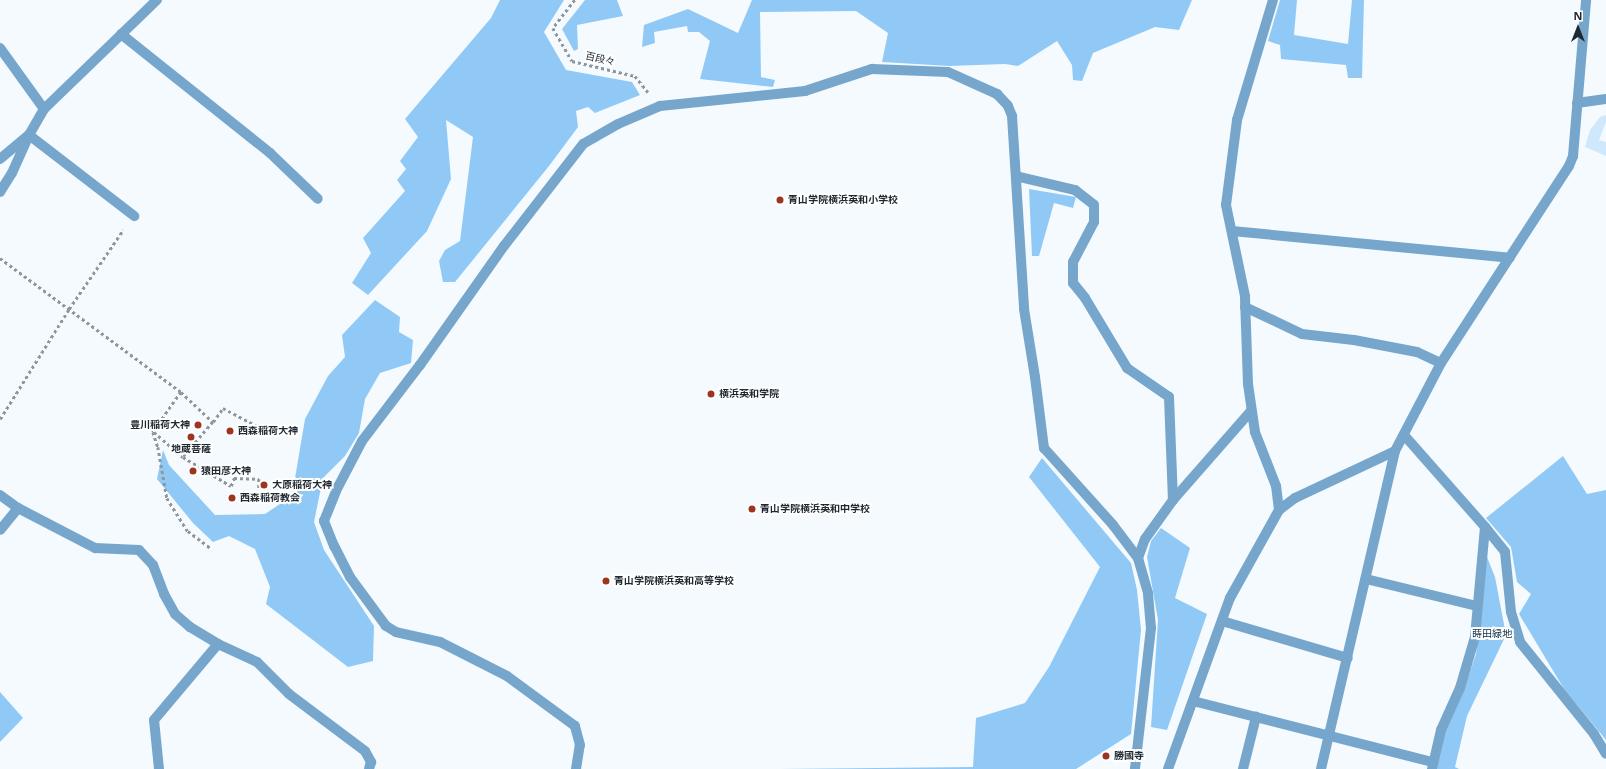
<!DOCTYPE html>
<html>
<head>
<meta charset="utf-8">
<style>
	body { margin:0 }
	#map { position:relative; width:1606px; height:769px; overflow:hidden; background:#f4fafe; font-family:"Open Sans","Noto Sans JP",sans-serif }
	div>[style] { position:absolute }
	.green>* { inset:0; background:#cfe8fc }
	.forest>* { inset:0; background:#91c9f6 }
	.path>* { height:2.5px; margin-top:-1.25px; transform-origin:0; background:repeating-linear-gradient(90deg,#8f979d 0 3px,transparent 0 6px) }
	.lane>* { height:10px; margin:-5px; padding:0 5px; transform-origin:5px; border-radius:5px; background:#76a6cc }
	.street>* { height:10px; margin:-5px; padding:0 5px; transform-origin:5px; border-radius:5px; background:#76a6cc }
	.dots>* { width:11px; height:11px; translate:-50% -50%; box-sizing:border-box; border:2px solid #fff; border-radius:50% }
	span { translate:-50% -50%; white-space:nowrap; text-align:center; line-height:1.15; -webkit-text-stroke:4px #fff; paint-order:stroke }
	.street-label { font-size:10px; color:#1e2831 }
	.poi-label { font-size:10px; color:#1e2831; font-weight:700 }
	.left { translate:0 -50%; text-align:left }
	.right { translate:-100% -50%; text-align:right }
	.park-label { font-size:10px; color:#0f2e45 }
	.north { position:absolute; left:1558px; top:8px; width:40px; height:40px; -webkit-text-stroke:3px #fff; paint-order:stroke; rotate:0deg; font-size:11px; font-weight:700; line-height:16px; text-align:center; color:#1e2831 }
	.north::after { content:''; display:block; margin:auto; width:14px; height:18px; background:#1e2831; clip-path:polygon(50% 0,100% 100%,50% 72%,0 100%) }
</style>
</head>
<body>
<div id="map">
	<div class="green">
		<i style="clip-path:polygon(1606px 115px,1606px 122px,1599px 140px,1606px 142px,1606px 156px,1585px 147px,1590px 130px,1600px 117px)"></i>
	</div>
	<div class="forest">
		<i style="clip-path:polygon(500px 0,564px 0,544px 32px,566px 70px,632px 82px,640px 95px,595px 113px,588px 107px,576px 111px,578px 127px,549px 166px,455px 282px,443px 282px,439px 261px,445px 250px,460px 241px,473px 137px,446px 120px,451px 179px,427px 231px,368px 295px,352px 283px,371px 253px,363px 238px,405px 191px,397px 180px,406px 169px,400px 161px,418px 137px,405px 119px,491px 18px)"></i>
		<i style="clip-path:polygon(585px 0,617px 0,623px 16px,577px 25px,578px 49px,574px 51px,562px 29px)"></i>
		<i style="clip-path:polygon(752px 0,1192px 0,1179px 30px,1155px 27px,1093px 53px,1082px 81px,1073px 80px,1072px 65px,1057px 41px,1018px 66px,1005px 64px,949px 66px,882px 62px,888px 33px,856px 11px,760px 12px,761px 77px,775px 80px,773px 87px,700px 79px,710px 41px,699px 32px,688px 32px,687px 26px,654px 32px,655px 43px,642px 47px,644px 25px,688px 9px,738px 33px)"></i>
		<i style="clip-path:polygon(1280px 0,1297px 0,1294px 35px,1348px 44px,1352px 0,1364px 0,1362px 78px,1348px 78px,1346px 65px,1281px 59px,1280px 45px,1268px 41px)"></i>
		<i style="clip-path:polygon(1029px 189px,1076px 197px,1073px 208px,1054px 203px,1039px 256px,1032px 256px)"></i>
		<i style="clip-path:polygon(375px 300px,400px 317px,399px 332px,413px 340px,411px 363px,380px 373px,365px 399px,359px 433px,345px 456px,323px 478px,314px 522px,324px 550px,374px 626px,373px 661px,348px 667px,266px 604px,270px 587px,255px 549px,229px 536px,213px 542px,193px 523px,157px 479px,163px 450px,169px 465px,215px 515px,265px 514px,292px 496px,305px 419px,328px 376px,345px 357px,342px 335px)"></i>
		<i style="clip-path:polygon(1563px 456px,1587px 494px,1606px 490px,1606px 740px,1564px 689px,1519px 614px,1531px 594px,1517px 582px,1511px 547px,1486px 518px)"></i>
		<i style="clip-path:polygon(1042px 458px,1131px 563px,1137px 590px,1141px 630px,1131px 734px,1076px 769px,779px 769px,973px 767px,976px 718px,1025px 703px,1049px 667px,1100px 567px,1029px 477px)"></i>
		<i style="clip-path:polygon(1161px 528px,1190px 548px,1175px 598px,1207px 614px,1167px 730px,1151px 727px,1158px 620px,1147px 557px,1151px 541px)"></i>
		<i style="clip-path:polygon(1487px 557px,1495px 577px,1506px 635px,1467px 716px,1455px 767px,1459px 769px,1437px 769px,1445px 730px,1464px 689px,1476px 654px)"></i>
		<i style="clip-path:polygon(0 692px,23px 718px,0 742px)"></i>
	</div>
	<div class="path">
		<i style="left:575px;top:0;width:36px;rotate:128deg"></i>
		<i style="left:553px;top:28px;width:38px;rotate:60deg"></i>
		<i style="left:572px;top:61px;width:65px;rotate:13.4deg"></i>
		<i style="left:635px;top:76px;width:22px;rotate:51deg"></i>
		<i style="left:0;top:258px;width:225px;rotate:36.5deg"></i>
		<i style="left:181px;top:392px;width:49px;rotate:125deg"></i>
		<i style="left:181px;top:392px;width:44px;rotate:43.2deg"></i>
		<i style="left:213px;top:422px;width:46px;rotate:130.6deg"></i>
		<i style="left:183px;top:457px;width:56px;rotate:31.1deg"></i>
		<i style="left:231px;top:486px;width:9px;rotate:-69deg"></i>
		<i style="left:234px;top:478px;width:25px;rotate:2deg"></i>
		<i style="left:259px;top:479px;width:11px;rotate:90deg"></i>
		<i style="left:0;top:419px;width:130px;rotate:-57.9deg"></i>
		<i style="left:69px;top:309px;width:96px;rotate:-55.6deg"></i>
		<i style="left:213px;top:422px;width:17px;rotate:-54deg"></i>
		<i style="left:223px;top:408px;width:41px;rotate:27.8deg"></i>
		<i style="left:153px;top:432px;width:16px;rotate:72deg"></i>
		<i style="left:158px;top:447px;width:52px;rotate:80deg"></i>
		<i style="left:167px;top:498px;width:39px;rotate:58deg"></i>
		<i style="left:188px;top:531px;width:30px;rotate:37deg"></i>
		<i style="left:154px;top:432px;width:38px;rotate:41deg"></i>
	</div>
	<div class="lane">
		<i style="left:121px;top:34px;width:191px;rotate:38.6deg"></i>
		<i style="left:270px;top:153px;width:66px;rotate:43.8deg"></i>
		<i style="left:1577px;top:103px;width:29px;rotate:-8deg"></i>
		<i style="left:1016px;top:176px;width:61px;rotate:13.3deg"></i>
		<i style="left:1075px;top:190px;width:24px;rotate:38deg"></i>
		<i style="left:1094px;top:205px;width:17px;rotate:90deg"></i>
		<i style="left:1094px;top:222px;width:45px;rotate:117.7deg"></i>
		<i style="left:1073px;top:262px;width:21px;rotate:90deg"></i>
		<i style="left:1073px;top:283px;width:19px;rotate:51deg"></i>
		<i style="left:1085px;top:298px;width:82px;rotate:59deg"></i>
		<i style="left:1127px;top:368px;width:51px;rotate:34.6deg"></i>
		<i style="left:1169px;top:397px;width:103px;rotate:87.8deg"></i>
		<i style="left:1232px;top:231px;width:279px;rotate:5.5deg"></i>
		<i style="left:1245px;top:307px;width:63px;rotate:25.3deg"></i>
		<i style="left:1302px;top:334px;width:52px;rotate:6.6deg"></i>
		<i style="left:1354px;top:340px;width:64px;rotate:10.8deg"></i>
		<i style="left:1417px;top:352px;width:26px;rotate:25deg"></i>
		<i style="left:18px;top:508px;width:87px;rotate:27.5deg"></i>
		<i style="left:95px;top:548px;width:44px;rotate:2.6deg"></i>
		<i style="left:139px;top:550px;width:21px;rotate:47deg"></i>
		<i style="left:153px;top:565px;width:31px;rotate:69deg"></i>
		<i style="left:164px;top:594px;width:23px;rotate:61deg"></i>
		<i style="left:175px;top:614px;width:20px;rotate:41deg"></i>
		<i style="left:190px;top:627px;width:33px;rotate:31deg"></i>
		<i style="left:218px;top:644px;width:43px;rotate:24.8deg"></i>
		<i style="left:257px;top:662px;width:45px;rotate:45deg"></i>
		<i style="left:289px;top:694px;width:95px;rotate:36.9deg"></i>
		<i style="left:365px;top:751px;width:13px;rotate:61deg"></i>
		<i style="left:371px;top:762px;width:7px;rotate:106deg"></i>
		<i style="left:1138px;top:558px;width:20px;rotate:-70deg"></i>
		<i style="left:1145px;top:539px;width:48px;rotate:-54.3deg"></i>
		<i style="left:1173px;top:500px;width:118px;rotate:-48.8deg"></i>
		<i style="left:1366px;top:579px;width:114px;rotate:13.7deg"></i>
		<i style="left:1222px;top:621px;width:131px;rotate:16.4deg"></i>
		<i style="left:1193px;top:701px;width:248px;rotate:14.3deg"></i>
		<i style="left:159px;top:769px;width:49px;rotate:-95.8deg"></i>
		<i style="left:154px;top:720px;width:99px;rotate:-49.9deg"></i>
		<i style="left:1243px;top:769px;width:54px;rotate:-76deg"></i>
		<i style="left:1432px;top:769px;width:40px;rotate:-77deg"></i>
		<i style="left:1441px;top:730px;width:46px;rotate:-65.7deg"></i>
		<i style="left:1460px;top:688px;width:53px;rotate:-73.6deg"></i>
		<i style="left:1475px;top:637px;width:110px;rotate:-84.8deg"></i>
	</div>
	<div class="street">
		<i style="left:0;top:48px;width:75px;rotate:54.2deg"></i>
		<i style="left:0;top:159px;width:38px;rotate:-40deg"></i>
		<i style="left:29px;top:135px;width:30px;rotate:-60deg"></i>
		<i style="left:44px;top:109px;width:157px;rotate:-44deg"></i>
		<i style="left:0;top:192px;width:22px;rotate:-58deg"></i>
		<i style="left:12px;top:173px;width:42px;rotate:-65.9deg"></i>
		<i style="left:29px;top:135px;width:133px;rotate:37.6deg"></i>
		<i style="left:1404px;top:435px;width:123px;rotate:48.6deg"></i>
		<i style="left:1485px;top:527px;width:32px;rotate:51deg"></i>
		<i style="left:1505px;top:552px;width:60px;rotate:84.3deg"></i>
		<i style="left:1511px;top:612px;width:31px;rotate:73deg"></i>
		<i style="left:1520px;top:642px;width:118px;rotate:51.2deg"></i>
		<i style="left:1594px;top:734px;width:23px;rotate:59deg"></i>
		<i style="left:0;top:495px;width:22px;rotate:36deg"></i>
		<i style="left:18px;top:508px;width:28px;rotate:129deg"></i>
		<i style="left:1279px;top:510px;width:20px;rotate:-37deg"></i>
		<i style="left:1295px;top:498px;width:110px;rotate:-25.2deg"></i>
		<i style="left:576px;top:769px;width:24px;rotate:-81deg"></i>
		<i style="left:580px;top:745px;width:20px;rotate:-105deg"></i>
		<i style="left:575px;top:726px;width:84px;rotate:-143.7deg"></i>
		<i style="left:507px;top:676px;width:75px;rotate:-153.1deg"></i>
		<i style="left:440px;top:642px;width:45px;rotate:-167.2deg"></i>
		<i style="left:396px;top:632px;width:12px;rotate:-149deg"></i>
		<i style="left:386px;top:626px;width:61px;rotate:-126.3deg"></i>
		<i style="left:350px;top:577px;width:35px;rotate:-117deg"></i>
		<i style="left:334px;top:546px;width:27px;rotate:-112deg"></i>
		<i style="left:324px;top:521px;width:37px;rotate:-68deg"></i>
		<i style="left:338px;top:487px;width:52px;rotate:-62.4deg"></i>
		<i style="left:362px;top:441px;width:96px;rotate:-52.7deg"></i>
		<i style="left:420px;top:365px;width:146px;rotate:-54.8deg"></i>
		<i style="left:504px;top:246px;width:129px;rotate:-52.2deg"></i>
		<i style="left:583px;top:144px;width:40px;rotate:-29.7deg"></i>
		<i style="left:618px;top:124px;width:46px;rotate:-23.2deg"></i>
		<i style="left:660px;top:106px;width:146px;rotate:-5.9deg"></i>
		<i style="left:805px;top:91px;width:71px;rotate:-18.2deg"></i>
		<i style="left:872px;top:69px;width:76px;rotate:2.3deg"></i>
		<i style="left:948px;top:72px;width:54px;rotate:24.2deg"></i>
		<i style="left:997px;top:94px;width:16px;rotate:47deg"></i>
		<i style="left:1008px;top:106px;width:11px;rotate:68deg"></i>
		<i style="left:1012px;top:116px;width:193px;rotate:86.4deg"></i>
		<i style="left:1024px;top:309px;width:69px;rotate:80.8deg"></i>
		<i style="left:1035px;top:377px;width:72px;rotate:82.8deg"></i>
		<i style="left:1044px;top:448px;width:103px;rotate:48.1deg"></i>
		<i style="left:1113px;top:525px;width:41px;rotate:52.9deg"></i>
		<i style="left:1138px;top:558px;width:37px;rotate:74deg"></i>
		<i style="left:1148px;top:594px;width:34px;rotate:85deg"></i>
		<i style="left:1151px;top:628px;width:142px;rotate:96.5deg"></i>
		<i style="left:1168px;top:769px;width:182px;rotate:-70.1deg"></i>
		<i style="left:1230px;top:598px;width:101px;rotate:-60.9deg"></i>
		<i style="left:1279px;top:510px;width:24px;rotate:-97deg"></i>
		<i style="left:1276px;top:486px;width:58px;rotate:-111.3deg"></i>
		<i style="left:1255px;top:432px;width:49px;rotate:-98.3deg"></i>
		<i style="left:1248px;top:384px;width:88px;rotate:-92deg"></i>
		<i style="left:1245px;top:296px;width:93px;rotate:-101.8deg"></i>
		<i style="left:1226px;top:205px;width:86px;rotate:-82.6deg"></i>
		<i style="left:1237px;top:120px;width:125px;rotate:-73.3deg"></i>
		<i style="left:1321px;top:769px;width:326px;rotate:-76.9deg"></i>
		<i style="left:1395px;top:451px;width:99px;rotate:-62.4deg"></i>
		<i style="left:1441px;top:363px;width:235px;rotate:-57deg"></i>
		<i style="left:1569px;top:166px;width:11px;rotate:-68deg"></i>
		<i style="left:1573px;top:156px;width:157px;rotate:-85.2deg"></i>
	</div>
	<div class="dots">
		<i style="left:780px;top:200px;background:#9e3420"></i>
		<i style="left:711px;top:394px;background:#9e3420"></i>
		<i style="left:198px;top:425px;background:#9e3420"></i>
		<i style="left:230px;top:431px;background:#9e3420"></i>
		<i style="left:191px;top:437px;background:#9e3420"></i>
		<i style="left:193px;top:471px;background:#9e3420"></i>
		<i style="left:264px;top:485px;background:#9e3420"></i>
		<i style="left:232px;top:498px;background:#9e3420"></i>
		<i style="left:752px;top:509px;background:#9e3420"></i>
		<i style="left:606px;top:581px;background:#9e3420"></i>
		<i style="left:1106px;top:756px;background:#9e3420"></i>
	</div>
	<div class="street-label">
		<span style="left:600px;top:59px;rotate:13deg">百段々</span>
	</div>
	<div class="poi-label">
		<span class="left" style="left:788px;top:200px">青山学院横浜英和小学校</span>
		<span class="left" style="left:719px;top:394px">横浜英和学院</span>
		<span class="right" style="left:190px;top:425px">豊川稲荷大神</span>
		<span class="left" style="left:238px;top:431px">西森稲荷大神</span>
		<span style="left:191px;top:449px">地蔵菩薩</span>
		<span class="left" style="left:201px;top:471px">猿田彦大神</span>
		<span class="left" style="left:272px;top:485px">大原稲荷大神</span>
		<span class="left" style="left:240px;top:498px">西森稲荷教会</span>
		<span class="left" style="left:760px;top:509px">青山学院横浜英和中学校</span>
		<span class="left" style="left:614px;top:581px">青山学院横浜英和高等学校</span>
		<span class="left" style="left:1114px;top:756px">勝國寺</span>
	</div>
	<div class="park-label">
		<span style="left:1492px;top:634px">蒔田緑地</span>
	</div>
	<div class="north">N</div>
</div>
</body>
</html>
